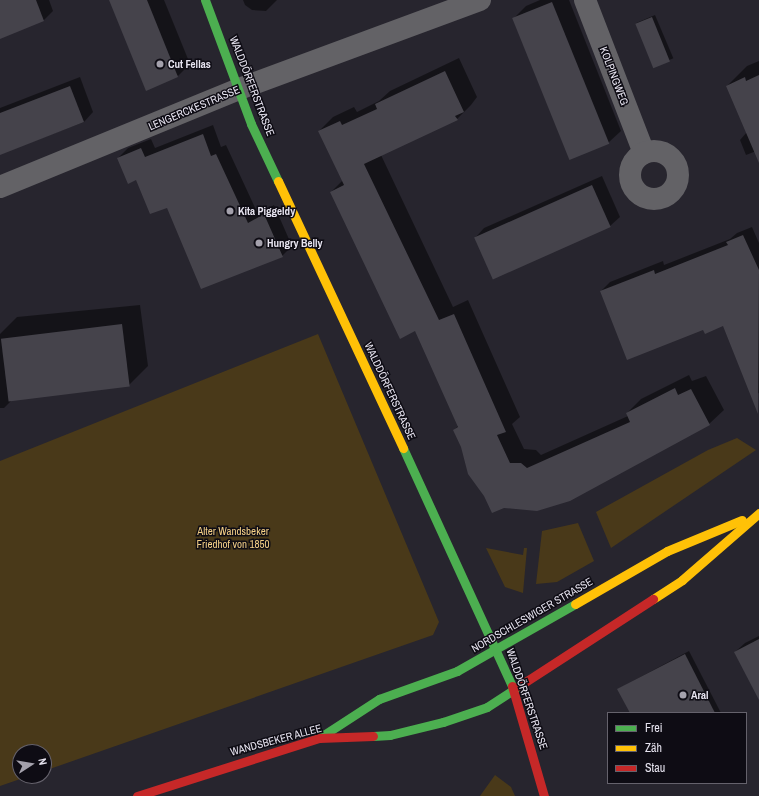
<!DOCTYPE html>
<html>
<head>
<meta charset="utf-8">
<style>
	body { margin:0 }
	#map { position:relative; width:759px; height:796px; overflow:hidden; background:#27252e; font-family:"Archivo Narrow",sans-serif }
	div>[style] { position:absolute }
	.green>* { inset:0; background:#493919 }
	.shadow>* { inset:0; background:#0007; transform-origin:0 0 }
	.building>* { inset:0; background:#45434b; transform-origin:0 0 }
	.street>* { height:22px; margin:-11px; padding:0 11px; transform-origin:11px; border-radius:11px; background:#636266 }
	.street>.ring { margin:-11px; padding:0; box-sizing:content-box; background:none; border:22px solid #636266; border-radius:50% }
	.fast>* { height:9px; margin:-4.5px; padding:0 4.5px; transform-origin:4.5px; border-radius:4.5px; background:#4caf50 }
	.slow>* { height:9px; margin:-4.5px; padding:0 4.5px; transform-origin:4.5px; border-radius:4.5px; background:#ffc107 }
	.jam>* { height:9px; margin:-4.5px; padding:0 4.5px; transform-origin:4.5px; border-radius:4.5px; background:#c62828 }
	.dots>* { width:11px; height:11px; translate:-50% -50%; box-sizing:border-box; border:2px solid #0e0c14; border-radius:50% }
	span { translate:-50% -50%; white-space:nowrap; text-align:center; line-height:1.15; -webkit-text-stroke:3px #0e0c14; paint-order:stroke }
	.poi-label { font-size:11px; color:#e7e4f0; font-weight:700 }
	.left { translate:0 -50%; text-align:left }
	.street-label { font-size:11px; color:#e7e4f0 }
	.park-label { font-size:11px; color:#f5d087 }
	.legend { position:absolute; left:607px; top:712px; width:140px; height:72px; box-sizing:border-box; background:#0e0c14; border:1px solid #65626c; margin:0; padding:5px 7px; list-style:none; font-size:12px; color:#e7e4f0 }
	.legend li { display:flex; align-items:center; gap:8px; height:20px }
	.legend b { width:20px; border:1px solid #65626c }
	.north { position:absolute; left:12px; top:744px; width:40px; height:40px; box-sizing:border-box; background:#0e0c14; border:1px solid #65626c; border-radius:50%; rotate:78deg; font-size:11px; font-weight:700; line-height:16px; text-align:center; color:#e7e4f0 }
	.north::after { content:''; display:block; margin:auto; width:14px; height:18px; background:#a4a1ac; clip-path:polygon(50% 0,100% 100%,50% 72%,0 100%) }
</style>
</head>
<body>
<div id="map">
	<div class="green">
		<i style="clip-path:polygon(318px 334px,439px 622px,433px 635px,44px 771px,44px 752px,20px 752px,20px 776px,29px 776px,0 786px,0 461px)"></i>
		<i style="clip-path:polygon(737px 438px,756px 450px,611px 548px,596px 512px,708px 450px)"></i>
		<i style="clip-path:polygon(578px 523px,594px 561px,557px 582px,536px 584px,542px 531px)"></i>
		<i style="clip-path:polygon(486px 548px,523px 555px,524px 548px,527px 548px,523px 593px,505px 587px)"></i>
		<i style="clip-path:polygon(495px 775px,511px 787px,515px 796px,480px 796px)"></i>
	</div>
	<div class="shadow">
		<i style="clip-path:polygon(0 0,49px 0,53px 11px,44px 20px,0 38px)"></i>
		<i style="clip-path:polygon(110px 0,164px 0,190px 64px,178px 76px)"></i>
		<i style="clip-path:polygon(243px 0,277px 0,266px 11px,252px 10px,245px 5px)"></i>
		<i style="clip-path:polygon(540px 0,569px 0,621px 131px,608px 143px,514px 18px,526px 6px)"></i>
		<i style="left:655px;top:15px;width:47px;height:21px;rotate:67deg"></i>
		<i style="clip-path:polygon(459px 58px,477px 97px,471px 105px,457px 119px,381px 155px,453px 307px,468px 300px,520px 417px,512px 424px,524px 449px,536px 450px,541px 455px,628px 416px,627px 413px,641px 399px,689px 375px,692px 381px,706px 376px,724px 410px,709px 424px,503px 507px,462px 446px,454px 430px,459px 425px,416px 330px,331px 192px,343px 180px,319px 131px,333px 117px,354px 107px,357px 112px,379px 101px,390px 91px)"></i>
		<i style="clip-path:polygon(759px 61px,759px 150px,746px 155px,740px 140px,747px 132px,727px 86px,747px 66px)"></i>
		<i style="clip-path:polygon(80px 77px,93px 112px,84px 122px,0 154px,0 108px)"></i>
		<i style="clip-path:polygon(213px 125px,221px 147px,226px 145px,258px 214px,274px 205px,292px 246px,282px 256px,167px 207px,118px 158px,128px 148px,151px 139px,155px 148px)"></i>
		<i style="clip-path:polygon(602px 176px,620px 217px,610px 226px,475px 238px,484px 228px)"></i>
		<i style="clip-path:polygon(752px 227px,759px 243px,759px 393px,752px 396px,724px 325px,704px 329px,601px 291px,610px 282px,663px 261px,664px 265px,730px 239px,737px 233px)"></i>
		<i style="clip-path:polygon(140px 305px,148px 366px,129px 385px,17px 395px,4px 408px,0 408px,0 334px,17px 317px)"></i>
		<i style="clip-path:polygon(759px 636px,759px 698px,735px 652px,745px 643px)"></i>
		<i style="clip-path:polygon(689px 651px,721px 713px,631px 713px,618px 689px)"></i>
	</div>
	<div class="building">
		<i style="clip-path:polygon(0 0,36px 0,44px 21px,0 39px)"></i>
		<i style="clip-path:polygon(109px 0,147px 0,178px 77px,146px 91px)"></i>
		<i style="left:552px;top:2px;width:153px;height:43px;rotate:68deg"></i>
		<i style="left:652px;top:17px;width:48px;height:18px;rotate:68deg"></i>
		<i style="clip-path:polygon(445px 71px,464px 112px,455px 116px,458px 120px,364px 164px,439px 320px,454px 314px,506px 432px,497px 435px,510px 463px,521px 463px,527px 468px,630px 422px,626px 413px,675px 388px,678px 395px,691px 389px,710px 425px,570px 501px,537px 511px,504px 508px,492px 513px,484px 496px,468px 474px,461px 447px,453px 430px,458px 427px,415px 331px,400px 339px,330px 192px,344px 185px,318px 131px,340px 121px,342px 125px,377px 109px,375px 104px)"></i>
		<i style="clip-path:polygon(759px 75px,759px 163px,726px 86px,745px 77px,746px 81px)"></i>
		<i style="clip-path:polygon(70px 86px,84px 122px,0 155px,0 113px)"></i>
		<i style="clip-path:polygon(203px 134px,211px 156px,216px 154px,248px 223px,264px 214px,283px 257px,201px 289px,167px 208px,150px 214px,136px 180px,128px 184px,117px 158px,141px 148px,145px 157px)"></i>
		<i style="left:592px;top:185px;width:46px;height:129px;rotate:66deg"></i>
		<i style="clip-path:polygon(743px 235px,759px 270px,758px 414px,723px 326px,705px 334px,703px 330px,627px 360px,600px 291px,654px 270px,655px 274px,728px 245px,726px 242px)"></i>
		<i style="left:122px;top:324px;width:63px;height:122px;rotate:83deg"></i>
		<i style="clip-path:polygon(759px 639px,759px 700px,734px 652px)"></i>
		<i style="clip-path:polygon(685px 654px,715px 713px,630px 713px,617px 689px)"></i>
	</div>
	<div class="street">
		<i style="left:585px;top:0;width:164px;rotate:68.9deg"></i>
		<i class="ring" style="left:630px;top:151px;width:26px;height:26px"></i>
		<i style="left:0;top:187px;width:258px;rotate:-22.3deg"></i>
		<i style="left:239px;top:89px;width:257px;rotate:-20.3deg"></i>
	</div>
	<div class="fast">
		<i style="left:205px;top:0;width:132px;rotate:69.6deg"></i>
		<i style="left:251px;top:124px;width:63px;rotate:64.7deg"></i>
		<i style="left:403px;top:448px;width:262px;rotate:65.4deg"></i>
		<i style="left:373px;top:736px;width:17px;rotate:-3deg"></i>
		<i style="left:390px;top:735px;width:55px;rotate:-13.8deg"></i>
		<i style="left:443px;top:722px;width:46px;rotate:-18.8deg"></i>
		<i style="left:487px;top:707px;width:38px;rotate:-33deg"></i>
		<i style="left:319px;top:738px;width:72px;rotate:-33deg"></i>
		<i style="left:379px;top:699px;width:83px;rotate:-19.7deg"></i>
		<i style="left:457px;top:671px;width:136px;rotate:-29.6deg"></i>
	</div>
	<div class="slow">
		<i style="left:278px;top:181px;width:295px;rotate:64.9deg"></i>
		<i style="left:653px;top:599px;width:35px;rotate:-33deg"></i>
		<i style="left:682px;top:580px;width:102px;rotate:-41deg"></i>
		<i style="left:575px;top:604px;width:106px;rotate:-29.9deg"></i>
		<i style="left:667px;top:551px;width:81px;rotate:-22.5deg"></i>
	</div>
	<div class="jam">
		<i style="left:512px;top:686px;width:115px;rotate:73.8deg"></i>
		<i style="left:519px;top:686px;width:160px;rotate:-33deg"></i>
		<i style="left:137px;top:796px;width:191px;rotate:-17.7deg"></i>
		<i style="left:319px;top:738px;width:54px;rotate:-2.1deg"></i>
	</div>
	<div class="dots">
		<i style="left:160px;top:64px;background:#a4a1ac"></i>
		<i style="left:230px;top:211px;background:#a4a1ac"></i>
		<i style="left:259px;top:243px;background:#a4a1ac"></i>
		<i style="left:683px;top:695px;background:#a4a1ac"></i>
	</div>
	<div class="poi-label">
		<span class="left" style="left:168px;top:64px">Cut Fellas</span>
		<span class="left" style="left:238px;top:211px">Kita Piggeldy</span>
		<span class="left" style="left:267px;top:243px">Hungry Belly</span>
		<span class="left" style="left:691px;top:695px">Aral</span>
	</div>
	<div class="street-label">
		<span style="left:614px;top:76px;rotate:69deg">KOLPINGWEG</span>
		<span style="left:252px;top:86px;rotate:69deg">WALDDÖRFERSTRASSE</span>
		<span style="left:194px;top:108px;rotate:-23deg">LENGERCKESTRASSE</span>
		<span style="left:390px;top:391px;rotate:65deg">WALDDÖRFERSTRASSE</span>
		<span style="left:532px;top:615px;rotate:-30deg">NORDSCHLESWIGER STRASSE</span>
		<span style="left:527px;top:699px;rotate:71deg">WALDDÖRFERSTRASSE</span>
		<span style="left:276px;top:740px;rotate:-15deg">WANDSBEKER ALLEE</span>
	</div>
	<div class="park-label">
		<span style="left:233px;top:538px">Alter Wandsbeker<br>Friedhof von 1850</span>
	</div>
	<ul class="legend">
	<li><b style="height:5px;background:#4caf50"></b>Frei</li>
	<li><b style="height:5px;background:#ffc107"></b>Zäh</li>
	<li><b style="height:5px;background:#c62828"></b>Stau</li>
	</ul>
	<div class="north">N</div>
</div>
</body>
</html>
